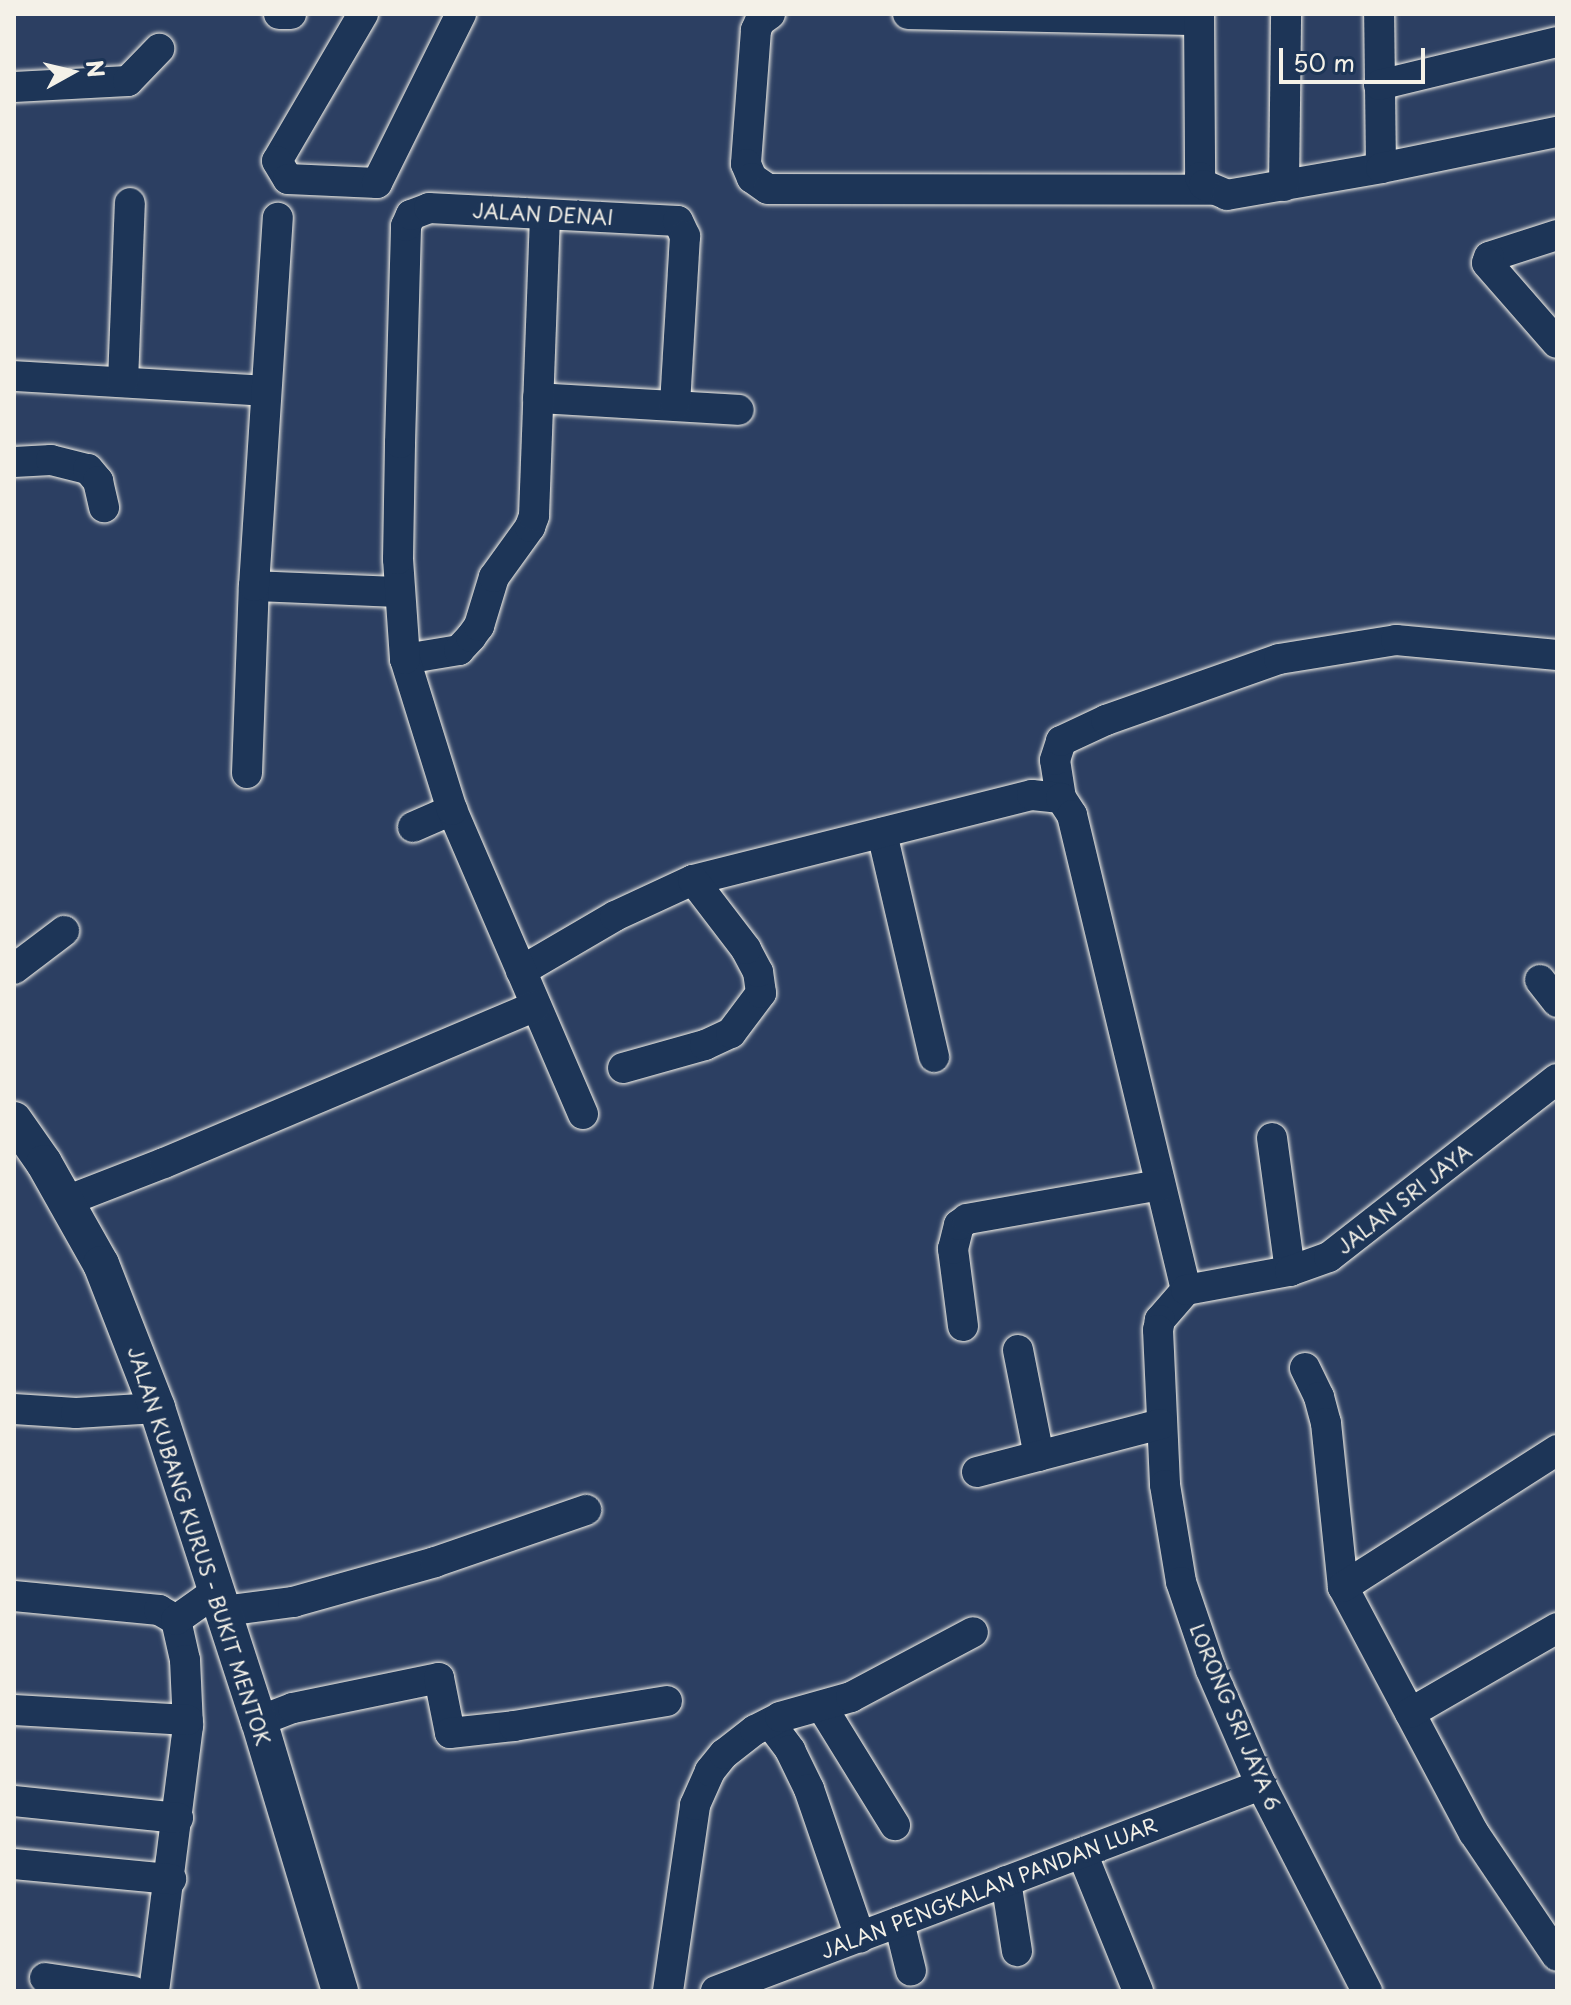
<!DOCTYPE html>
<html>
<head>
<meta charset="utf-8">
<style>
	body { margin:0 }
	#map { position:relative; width:1571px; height:2005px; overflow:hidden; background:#2c3f62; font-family:"Playpen Sans",sans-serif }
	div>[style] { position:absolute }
	.roads { filter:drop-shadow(0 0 2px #f4f1e8) drop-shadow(0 0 2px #f4f1e8) }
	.minor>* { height:30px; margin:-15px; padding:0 15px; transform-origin:15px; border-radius:15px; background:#1d3557 }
	.major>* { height:36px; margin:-18px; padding:0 18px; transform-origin:18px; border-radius:18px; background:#1d3557 }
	span { translate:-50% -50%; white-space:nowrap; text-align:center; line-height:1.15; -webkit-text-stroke:7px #1d3557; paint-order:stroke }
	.street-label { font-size:20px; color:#f4f1e8 }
	.frame { position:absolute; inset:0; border:16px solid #f4f1e8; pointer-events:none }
	.north { position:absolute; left:32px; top:32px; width:80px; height:80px; -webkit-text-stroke:6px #1d3557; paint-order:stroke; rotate:82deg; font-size:22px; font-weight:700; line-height:32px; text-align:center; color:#f4f1e8 }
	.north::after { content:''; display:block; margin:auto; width:28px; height:36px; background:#f4f1e8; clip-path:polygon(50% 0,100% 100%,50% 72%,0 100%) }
	.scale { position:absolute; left:1279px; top:48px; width:146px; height:36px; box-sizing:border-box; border:4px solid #f4f1e8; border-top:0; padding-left:10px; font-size:24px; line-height:28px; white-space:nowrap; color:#f4f1e8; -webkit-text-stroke:6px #1d3557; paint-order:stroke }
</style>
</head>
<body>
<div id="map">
	<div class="roads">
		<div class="minor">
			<i style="left:279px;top:14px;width:12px"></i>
			<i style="left:363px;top:14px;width:170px;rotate:120.3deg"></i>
			<i style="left:277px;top:161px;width:21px;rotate:59deg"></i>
			<i style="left:288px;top:179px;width:89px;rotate:2.6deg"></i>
			<i style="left:377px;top:183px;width:189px;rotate:-63.6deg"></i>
			<i style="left:770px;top:14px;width:12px;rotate:145deg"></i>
			<i style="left:760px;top:21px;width:10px;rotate:114deg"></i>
			<i style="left:756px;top:30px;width:134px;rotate:94.3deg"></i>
			<i style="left:746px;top:164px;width:15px;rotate:67deg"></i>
			<i style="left:752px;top:178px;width:19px;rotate:35deg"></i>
			<i style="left:768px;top:189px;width:443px;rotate:0.1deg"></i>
			<i style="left:908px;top:14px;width:291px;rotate:1.2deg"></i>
			<i style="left:1199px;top:14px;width:163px;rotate:89.6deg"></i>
			<i style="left:1200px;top:177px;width:9px;rotate:63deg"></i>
			<i style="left:1204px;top:185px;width:25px;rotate:23deg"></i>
			<i style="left:1227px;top:195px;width:156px;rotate:-9.9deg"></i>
			<i style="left:1381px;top:168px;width:154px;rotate:-90.7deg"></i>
			<i style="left:1379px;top:85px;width:183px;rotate:-13.6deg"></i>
			<i style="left:14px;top:87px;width:114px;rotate:-3deg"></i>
			<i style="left:128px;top:81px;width:45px;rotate:-45.9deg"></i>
			<i style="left:1381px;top:168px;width:180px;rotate:-11.6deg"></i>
			<i style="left:1284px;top:186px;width:172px;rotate:-89.3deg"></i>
			<i style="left:1557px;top:235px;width:71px;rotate:162.1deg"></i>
			<i style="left:1489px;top:257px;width:6px;rotate:108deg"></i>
			<i style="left:1487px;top:263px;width:106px;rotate:48.8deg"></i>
			<i style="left:14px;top:376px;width:252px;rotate:3.4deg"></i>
			<i style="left:123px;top:382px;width:179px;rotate:-87.8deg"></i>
			<i style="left:538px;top:398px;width:201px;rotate:3.4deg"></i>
			<i style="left:14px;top:462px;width:37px;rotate:-3deg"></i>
			<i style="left:51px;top:460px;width:38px;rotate:14deg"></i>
			<i style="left:88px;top:469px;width:16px;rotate:50deg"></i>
			<i style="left:98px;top:481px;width:27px;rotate:77deg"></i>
			<i style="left:254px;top:586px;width:146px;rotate:2.4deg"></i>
			<i style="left:405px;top:659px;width:55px;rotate:-9.5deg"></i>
			<i style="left:459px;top:650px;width:18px;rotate:-47deg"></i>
			<i style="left:471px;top:637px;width:14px;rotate:-54deg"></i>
			<i style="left:479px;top:626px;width:51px;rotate:-73deg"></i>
			<i style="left:494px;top:577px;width:62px;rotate:-54.2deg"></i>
			<i style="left:530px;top:527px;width:12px;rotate:-70deg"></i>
			<i style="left:534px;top:516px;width:301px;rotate:-87.9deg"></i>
			<i style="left:247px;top:773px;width:187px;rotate:-87.9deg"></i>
			<i style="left:254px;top:586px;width:369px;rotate:-86.3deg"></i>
			<i style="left:1061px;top:798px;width:38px;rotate:-99deg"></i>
			<i style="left:1055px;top:760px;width:20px;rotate:-72deg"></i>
			<i style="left:1061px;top:741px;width:50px;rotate:-25deg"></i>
			<i style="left:1106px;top:720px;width:183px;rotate:-19.4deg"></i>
			<i style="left:1279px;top:659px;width:119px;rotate:-9.2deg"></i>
			<i style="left:1396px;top:640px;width:162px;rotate:5.3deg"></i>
			<i style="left:413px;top:827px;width:43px;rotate:-23.6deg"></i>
			<i style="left:882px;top:833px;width:230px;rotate:76.9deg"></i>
			<i style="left:14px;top:969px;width:63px;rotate:-37.2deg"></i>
			<i style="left:521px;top:971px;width:109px;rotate:-30.3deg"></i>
			<i style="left:615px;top:916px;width:86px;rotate:-24.8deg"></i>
			<i style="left:693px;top:880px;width:349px;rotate:-14.1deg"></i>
			<i style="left:1032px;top:795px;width:29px;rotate:6deg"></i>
			<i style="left:1061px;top:798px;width:20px;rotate:57deg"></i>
			<i style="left:1072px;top:815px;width:488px;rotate:76.5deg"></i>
			<i style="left:1540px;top:980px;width:28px;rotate:52deg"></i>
			<i style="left:623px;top:1068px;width:85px;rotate:-15.7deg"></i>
			<i style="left:705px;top:1045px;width:29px;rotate:-25deg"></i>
			<i style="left:731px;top:1033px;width:50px;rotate:-53.1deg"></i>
			<i style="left:761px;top:993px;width:21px;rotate:-98deg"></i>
			<i style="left:758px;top:972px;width:26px;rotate:-118deg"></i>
			<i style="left:746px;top:949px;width:87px;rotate:-127.5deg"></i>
			<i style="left:583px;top:1114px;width:331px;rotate:-113.3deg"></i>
			<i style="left:452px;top:810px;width:158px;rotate:-107.3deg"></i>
			<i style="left:405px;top:659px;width:100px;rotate:-94deg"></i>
			<i style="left:398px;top:559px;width:116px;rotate:-89deg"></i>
			<i style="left:400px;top:443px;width:217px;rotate:-88.4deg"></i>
			<i style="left:406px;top:226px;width:12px;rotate:-66deg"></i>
			<i style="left:411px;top:215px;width:19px;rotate:-21deg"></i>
			<i style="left:429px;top:208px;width:249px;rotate:3deg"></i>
			<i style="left:678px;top:221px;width:17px;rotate:65deg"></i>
			<i style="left:685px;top:236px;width:168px;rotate:93.4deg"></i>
			<i style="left:1272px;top:1138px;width:134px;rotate:82.3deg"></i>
			<i style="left:66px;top:1201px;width:105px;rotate:-21.2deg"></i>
			<i style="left:164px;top:1163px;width:403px;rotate:-22.9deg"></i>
			<i style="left:1186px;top:1290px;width:40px;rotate:131deg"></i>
			<i style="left:1160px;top:1320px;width:10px;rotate:101deg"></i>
			<i style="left:1158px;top:1330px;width:155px;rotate:87.4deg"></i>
			<i style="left:1165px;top:1485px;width:98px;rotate:80.6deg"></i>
			<i style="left:1181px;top:1582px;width:93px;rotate:71.2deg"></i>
			<i style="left:1211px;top:1670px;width:125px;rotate:66.5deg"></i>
			<i style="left:1261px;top:1785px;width:232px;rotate:62.8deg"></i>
			<i style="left:1186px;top:1290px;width:106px;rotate:-10.4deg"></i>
			<i style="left:1290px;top:1271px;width:41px;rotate:-19.7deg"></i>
			<i style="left:1329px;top:1257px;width:289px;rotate:-38deg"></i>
			<i style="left:963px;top:1326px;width:78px;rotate:-97.4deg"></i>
			<i style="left:953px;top:1249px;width:25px;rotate:-76deg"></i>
			<i style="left:959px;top:1225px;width:10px;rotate:-37deg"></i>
			<i style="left:967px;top:1219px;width:196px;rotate:-10deg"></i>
			<i style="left:1018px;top:1350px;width:108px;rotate:78.8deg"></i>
			<i style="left:1305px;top:1368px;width:32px;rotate:64deg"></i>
			<i style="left:1319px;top:1397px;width:27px;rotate:75deg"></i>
			<i style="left:1326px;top:1423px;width:165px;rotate:84.1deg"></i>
			<i style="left:1343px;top:1587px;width:279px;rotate:62deg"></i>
			<i style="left:1474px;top:1833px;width:148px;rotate:56deg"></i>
			<i style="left:14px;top:1409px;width:62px;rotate:3.7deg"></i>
			<i style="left:76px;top:1413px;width:81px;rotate:-3.5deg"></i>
			<i style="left:977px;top:1472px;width:190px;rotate:-14.6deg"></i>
			<i style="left:1343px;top:1587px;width:254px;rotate:-32.6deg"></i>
			<i style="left:14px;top:1596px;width:146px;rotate:5.5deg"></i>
			<i style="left:159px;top:1610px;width:20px;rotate:30deg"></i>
			<i style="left:176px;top:1620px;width:41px;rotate:77.3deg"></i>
			<i style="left:185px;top:1660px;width:66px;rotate:87.4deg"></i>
			<i style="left:188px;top:1726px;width:267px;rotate:97.3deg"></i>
			<i style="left:224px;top:1611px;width:70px;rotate:-7.4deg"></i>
			<i style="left:293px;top:1602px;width:148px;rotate:-15.7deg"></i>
			<i style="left:435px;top:1562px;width:160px;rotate:-19deg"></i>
			<i style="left:176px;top:1620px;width:50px;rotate:-35.3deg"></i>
			<i style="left:822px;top:1707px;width:139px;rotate:58.3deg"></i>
			<i style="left:14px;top:1710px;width:174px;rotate:3.3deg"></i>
			<i style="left:1410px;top:1713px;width:170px;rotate:-30deg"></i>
			<i style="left:259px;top:1721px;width:36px;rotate:-21deg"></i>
			<i style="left:293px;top:1708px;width:149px;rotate:-11.6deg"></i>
			<i style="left:439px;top:1678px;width:56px;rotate:78.7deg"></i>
			<i style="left:450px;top:1733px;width:64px;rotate:-6.2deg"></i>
			<i style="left:514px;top:1726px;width:155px;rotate:-9.3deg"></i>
			<i style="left:770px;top:1723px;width:34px;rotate:53deg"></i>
			<i style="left:790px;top:1750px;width:43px;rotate:64deg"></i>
			<i style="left:809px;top:1789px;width:157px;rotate:71deg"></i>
			<i style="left:14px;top:1801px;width:165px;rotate:5.9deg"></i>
			<i style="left:1082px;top:1853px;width:149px;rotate:67.9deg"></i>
			<i style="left:14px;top:1864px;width:158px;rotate:5.5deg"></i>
			<i style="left:1006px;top:1881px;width:71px;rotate:81.1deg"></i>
			<i style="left:899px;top:1922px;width:50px;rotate:76.2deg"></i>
			<i style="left:45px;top:1978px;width:88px;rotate:8.5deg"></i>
			<i style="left:668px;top:1991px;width:188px;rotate:-81.7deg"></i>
			<i style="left:695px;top:1805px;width:37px;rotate:-66deg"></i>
			<i style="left:710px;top:1771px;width:22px;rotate:-51deg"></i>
			<i style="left:724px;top:1754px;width:39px;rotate:-38deg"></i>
			<i style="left:755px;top:1730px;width:28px;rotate:-27deg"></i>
			<i style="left:780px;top:1717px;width:74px;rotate:-15.7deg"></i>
			<i style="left:851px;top:1697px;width:138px;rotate:-28deg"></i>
			<i style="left:716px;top:1991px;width:583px;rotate:-20.71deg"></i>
		</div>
		<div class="major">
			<i style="left:14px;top:1120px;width:52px;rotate:55.1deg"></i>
			<i style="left:44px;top:1163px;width:116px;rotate:60.6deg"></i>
			<i style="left:101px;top:1264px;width:155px;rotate:68.7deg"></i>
			<i style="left:157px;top:1408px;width:329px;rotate:72deg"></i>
			<i style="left:259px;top:1721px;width:282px;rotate:73.3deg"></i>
		</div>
	</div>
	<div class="street-label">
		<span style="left:543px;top:214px;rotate:3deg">JALAN DENAI</span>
		<span style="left:1404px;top:1199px;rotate:-38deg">JALAN SRI JAYA</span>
		<span style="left:199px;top:1546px;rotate:72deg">JALAN KUBANG KURUS - BUKIT MENTOK</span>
		<span style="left:1235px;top:1717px;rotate:67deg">LORONG SRI JAYA 6</span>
		<span style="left:989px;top:1888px;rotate:-21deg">JALAN PENGKALAN PANDAN LUAR</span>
	</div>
	<div class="frame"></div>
	<div class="north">N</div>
	<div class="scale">50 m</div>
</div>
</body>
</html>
